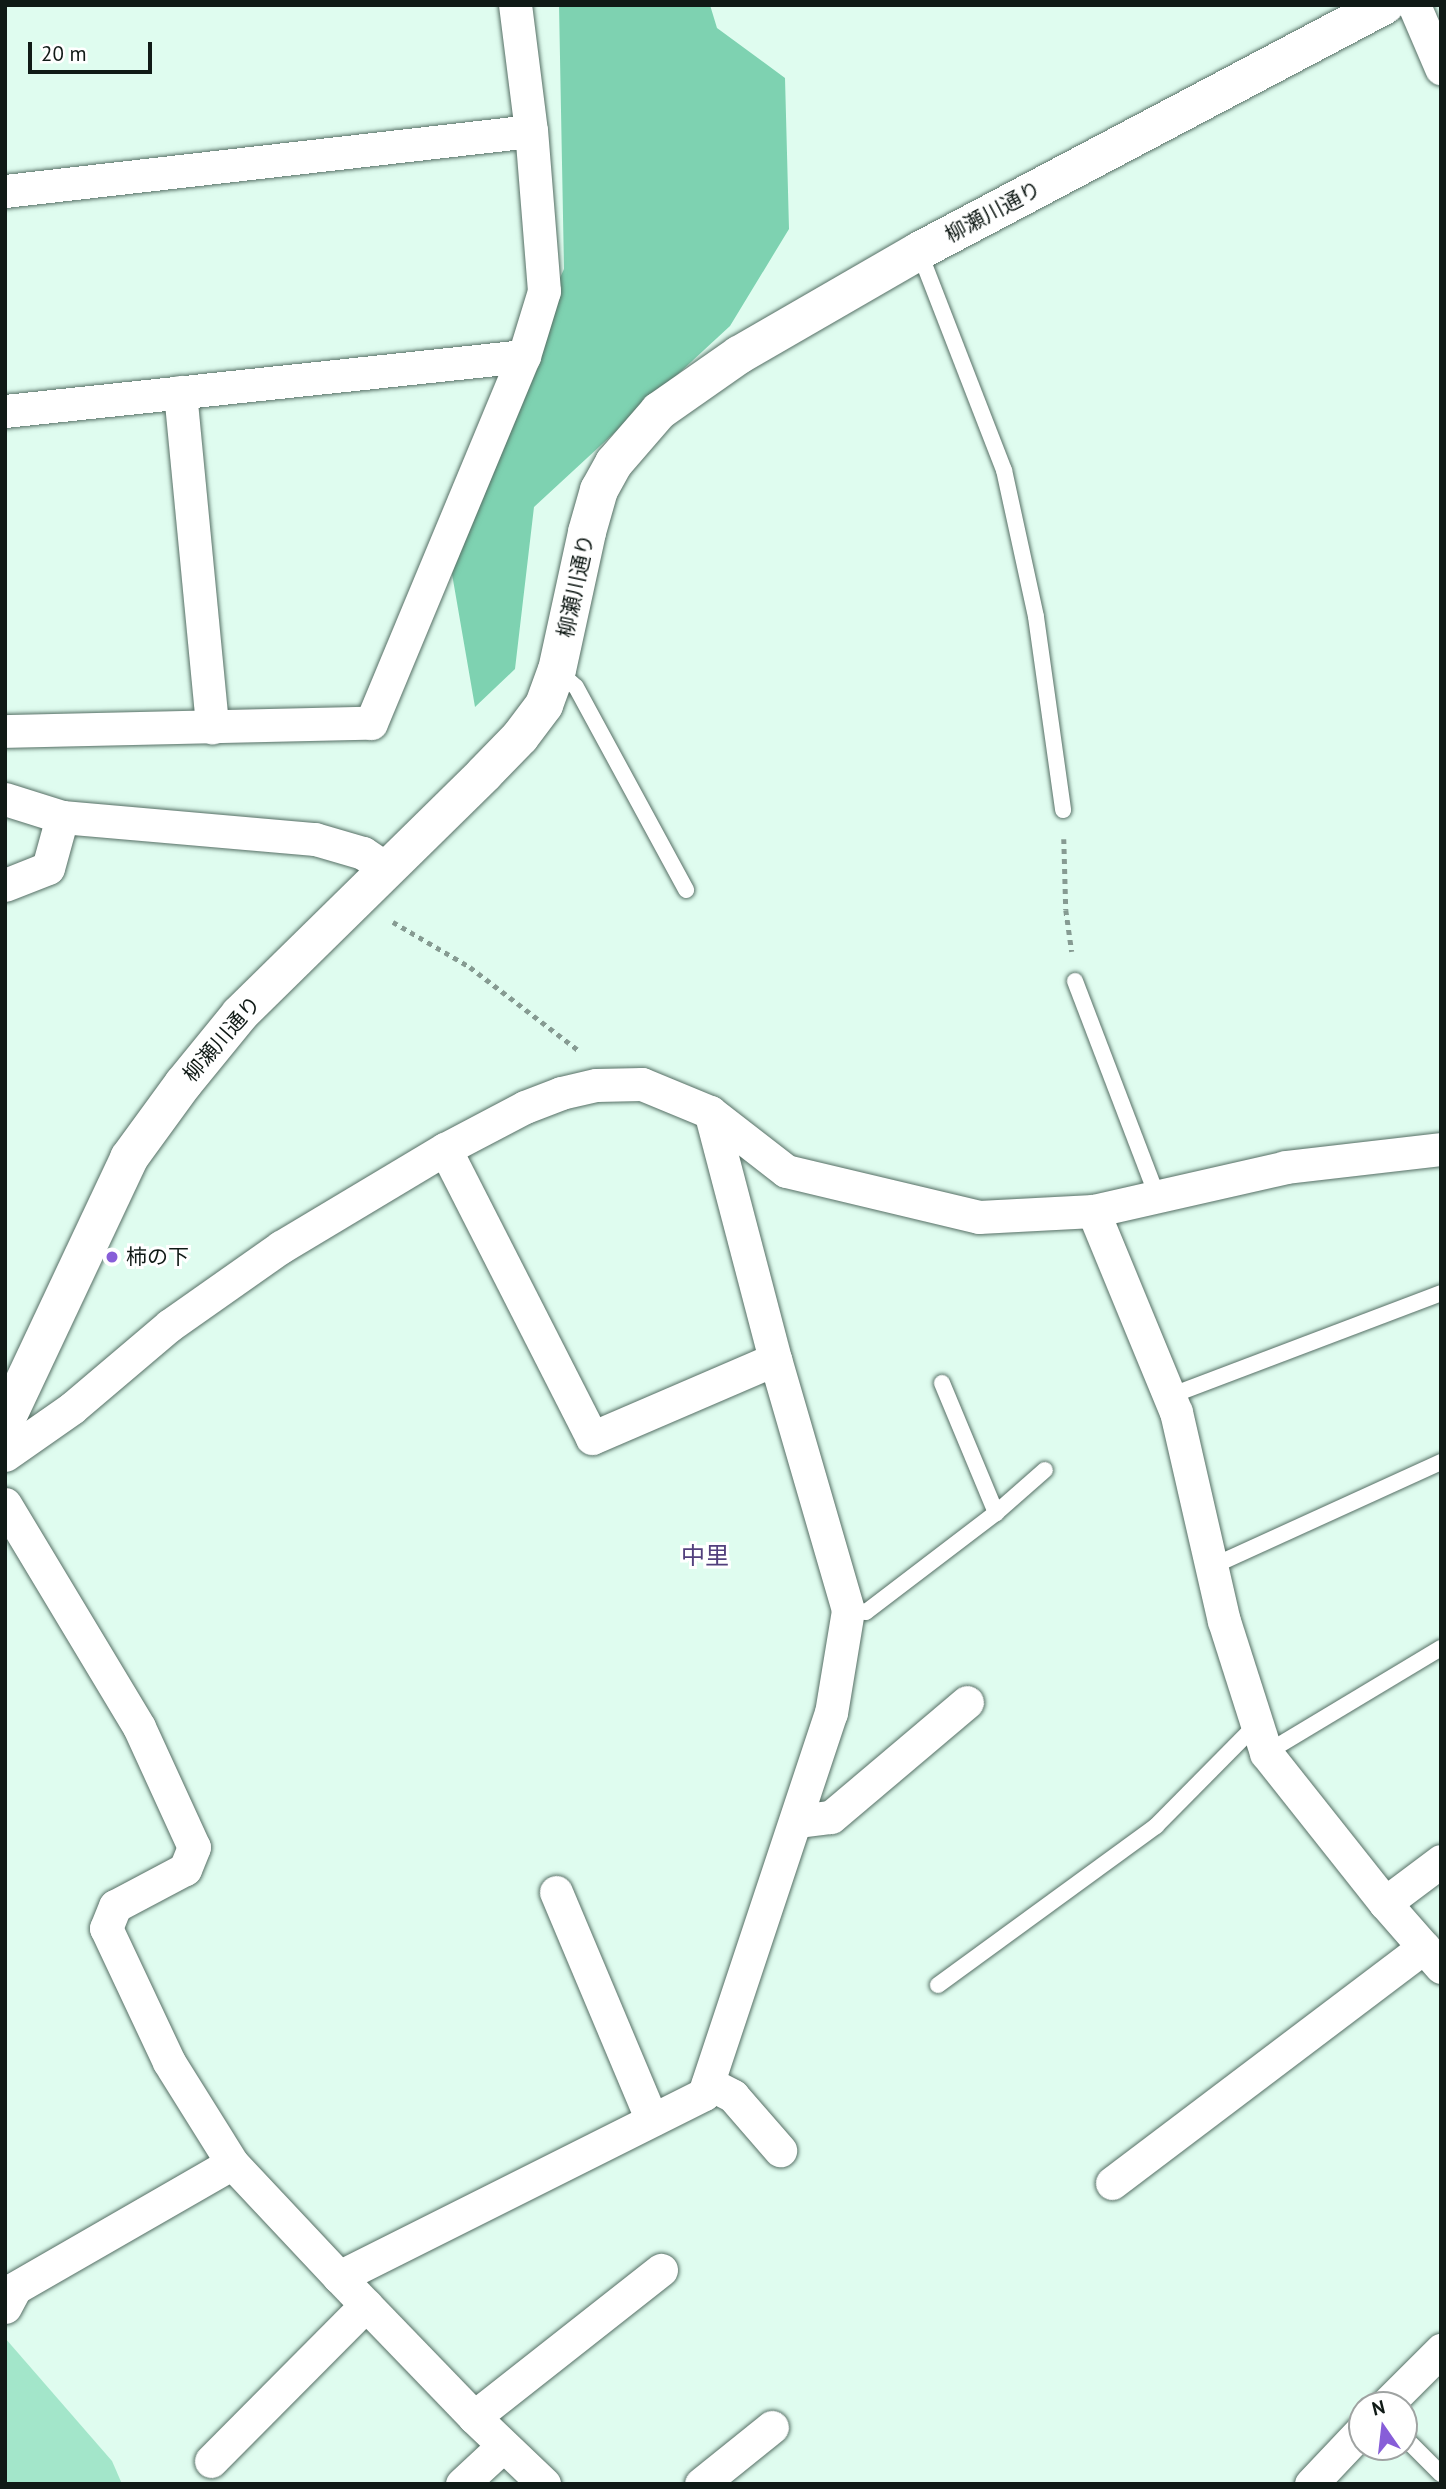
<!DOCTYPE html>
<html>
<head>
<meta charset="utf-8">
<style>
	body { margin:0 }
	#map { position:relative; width:1446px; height:2489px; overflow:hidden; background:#dffcef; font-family:"PT Sans","Noto Sans JP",sans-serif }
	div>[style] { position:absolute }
	.green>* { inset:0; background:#a3e6ca }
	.forest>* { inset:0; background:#7ed2b1 }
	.path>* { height:4.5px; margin-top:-2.25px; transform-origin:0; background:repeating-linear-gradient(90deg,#869b92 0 5px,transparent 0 10px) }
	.roads { filter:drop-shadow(0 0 2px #566f65) drop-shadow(0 0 2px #566f65) }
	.lane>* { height:16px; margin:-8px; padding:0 8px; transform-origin:8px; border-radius:8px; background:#fff }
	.street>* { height:33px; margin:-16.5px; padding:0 16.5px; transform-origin:16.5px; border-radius:16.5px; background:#fff }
	.secondary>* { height:38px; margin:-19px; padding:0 19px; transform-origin:19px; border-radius:19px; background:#fff }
	.dots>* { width:19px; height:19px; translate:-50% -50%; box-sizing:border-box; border:4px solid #fff; border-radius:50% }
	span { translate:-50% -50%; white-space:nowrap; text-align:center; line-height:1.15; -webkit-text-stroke:6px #fff; paint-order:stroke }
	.street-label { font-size:21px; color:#101a16 }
	.poi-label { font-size:21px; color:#101a16 }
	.left { translate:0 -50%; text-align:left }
	.quarter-label { font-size:24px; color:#52407d }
	.frame { position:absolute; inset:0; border:7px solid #101a16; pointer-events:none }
	.north { position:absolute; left:1348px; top:2391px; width:70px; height:70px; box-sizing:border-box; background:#fff; border:2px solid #9fa3a2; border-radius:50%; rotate:346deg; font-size:19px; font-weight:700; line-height:28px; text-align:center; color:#101a16 }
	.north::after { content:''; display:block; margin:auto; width:24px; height:32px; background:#875ed8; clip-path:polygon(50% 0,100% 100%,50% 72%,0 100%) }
	.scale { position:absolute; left:28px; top:42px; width:124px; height:32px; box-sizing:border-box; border:4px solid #101a16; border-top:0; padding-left:9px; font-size:21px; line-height:24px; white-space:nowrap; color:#101a16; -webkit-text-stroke:5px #fff; paint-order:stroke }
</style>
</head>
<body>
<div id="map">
	<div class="green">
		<i style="clip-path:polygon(5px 2338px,112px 2461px,122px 2484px,5px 2484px)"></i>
	</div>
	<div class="forest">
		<i style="clip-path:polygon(559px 5px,710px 5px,717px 28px,785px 78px,789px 229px,730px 326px,534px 507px,515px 669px,475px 707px,447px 545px,524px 356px,564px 269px)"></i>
	</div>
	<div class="path">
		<i style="left:1064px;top:839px;width:71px;rotate:88.4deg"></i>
		<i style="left:1066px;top:910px;width:42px;rotate:81.9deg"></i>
		<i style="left:393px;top:922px;width:89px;rotate:30.3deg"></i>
		<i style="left:470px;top:967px;width:136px;rotate:37.5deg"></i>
	</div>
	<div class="roads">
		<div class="lane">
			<i style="left:919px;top:251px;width:235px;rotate:68.8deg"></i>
			<i style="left:1004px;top:470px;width:150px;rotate:77.7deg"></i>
			<i style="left:1036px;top:617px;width:195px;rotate:82deg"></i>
			<i style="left:557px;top:670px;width:25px;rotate:42deg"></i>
			<i style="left:576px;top:687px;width:231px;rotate:61.5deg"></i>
			<i style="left:1075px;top:981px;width:230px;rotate:69.1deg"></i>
			<i style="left:942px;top:1383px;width:141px;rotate:67.4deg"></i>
			<i style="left:1170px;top:1396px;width:290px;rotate:-20.8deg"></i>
			<i style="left:1213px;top:1566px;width:251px;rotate:-24.5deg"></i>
			<i style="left:848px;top:1610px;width:18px;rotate:6deg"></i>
			<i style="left:866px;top:1612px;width:163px;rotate:-37.3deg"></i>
			<i style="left:996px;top:1513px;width:65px;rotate:-41.3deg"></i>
			<i style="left:1266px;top:1753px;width:204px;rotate:-31deg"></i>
			<i style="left:938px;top:1985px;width:270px;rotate:-36.1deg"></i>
			<i style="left:1156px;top:1826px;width:144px;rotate:-45.3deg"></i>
			<i style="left:1404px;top:2437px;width:52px;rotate:45deg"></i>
		</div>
		<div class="street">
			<i style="left:1414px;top:5px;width:69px;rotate:66.8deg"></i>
			<i style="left:5px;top:191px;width:529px;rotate:-6.51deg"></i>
			<i style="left:180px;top:392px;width:337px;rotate:84.5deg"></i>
			<i style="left:5px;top:411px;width:522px;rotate:-6.05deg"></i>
			<i style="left:524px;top:356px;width:68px;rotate:-72.9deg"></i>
			<i style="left:544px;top:291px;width:161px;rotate:-94.6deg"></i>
			<i style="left:531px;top:131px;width:127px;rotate:-97.2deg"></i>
			<i style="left:5px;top:731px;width:366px;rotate:-1.3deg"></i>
			<i style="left:371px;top:723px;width:398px;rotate:-67.4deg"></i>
			<i style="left:5px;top:799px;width:60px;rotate:17.5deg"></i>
			<i style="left:62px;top:817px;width:254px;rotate:5deg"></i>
			<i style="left:315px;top:839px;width:50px;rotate:16.3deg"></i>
			<i style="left:363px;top:853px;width:29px;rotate:34deg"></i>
			<i style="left:5px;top:885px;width:46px;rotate:-21.6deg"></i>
			<i style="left:48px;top:868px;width:53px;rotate:-74.6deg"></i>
			<i style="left:445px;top:1149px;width:324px;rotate:63deg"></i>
			<i style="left:592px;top:1438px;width:199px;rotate:-23.3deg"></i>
			<i style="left:1093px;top:1211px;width:217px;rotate:67.6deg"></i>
			<i style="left:1176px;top:1412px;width:214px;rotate:77.1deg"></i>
			<i style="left:1224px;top:1621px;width:139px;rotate:72.3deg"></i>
			<i style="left:1266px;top:1753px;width:191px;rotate:51.6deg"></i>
			<i style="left:1385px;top:1903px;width:85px;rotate:48.8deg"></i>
			<i style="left:5px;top:1455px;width:82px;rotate:-35deg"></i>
			<i style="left:72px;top:1408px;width:128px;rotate:-40.3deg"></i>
			<i style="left:170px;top:1325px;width:136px;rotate:-35.1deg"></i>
			<i style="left:281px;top:1247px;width:191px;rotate:-30.9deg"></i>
			<i style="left:445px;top:1149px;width:90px;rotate:-27.7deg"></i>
			<i style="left:525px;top:1107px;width:39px;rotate:-21deg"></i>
			<i style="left:561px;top:1093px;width:36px;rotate:-13deg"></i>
			<i style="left:596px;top:1085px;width:46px;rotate:-1.2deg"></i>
			<i style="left:642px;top:1084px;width:74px;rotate:22.4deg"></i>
			<i style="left:710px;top:1112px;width:96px;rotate:37.8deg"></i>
			<i style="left:786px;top:1171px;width:198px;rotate:13.4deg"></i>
			<i style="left:979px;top:1217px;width:114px;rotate:-3deg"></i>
			<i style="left:1093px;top:1211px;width:198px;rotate:-12.8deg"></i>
			<i style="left:1286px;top:1167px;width:156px;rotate:-6.6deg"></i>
			<i style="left:5px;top:1504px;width:260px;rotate:59deg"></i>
			<i style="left:139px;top:1727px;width:132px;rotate:65.4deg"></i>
			<i style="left:194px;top:1847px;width:24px;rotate:112deg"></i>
			<i style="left:185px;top:1869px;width:79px;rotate:152.1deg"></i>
			<i style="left:115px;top:1906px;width:24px;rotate:112deg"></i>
			<i style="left:106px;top:1928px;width:148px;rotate:64.8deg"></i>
			<i style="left:169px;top:2062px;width:119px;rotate:58deg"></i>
			<i style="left:232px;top:2163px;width:156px;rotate:46.8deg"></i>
			<i style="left:339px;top:2277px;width:408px;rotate:-26.6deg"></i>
			<i style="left:704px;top:2094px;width:402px;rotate:-71.6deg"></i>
			<i style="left:831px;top:1713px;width:104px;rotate:-80.6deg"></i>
			<i style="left:848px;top:1610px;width:261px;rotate:-106.2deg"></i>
			<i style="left:775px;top:1359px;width:255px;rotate:-104.7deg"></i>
			<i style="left:797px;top:1821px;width:34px;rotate:-7deg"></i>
			<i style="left:831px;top:1817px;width:178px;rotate:-40.2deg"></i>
			<i style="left:556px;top:1892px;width:247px;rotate:67.2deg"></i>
			<i style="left:1385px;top:1903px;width:70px;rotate:-36.9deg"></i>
			<i style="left:708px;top:2083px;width:28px;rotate:27deg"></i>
			<i style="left:733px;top:2096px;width:72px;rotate:49deg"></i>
			<i style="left:1112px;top:2183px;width:391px;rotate:-37.1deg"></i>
			<i style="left:339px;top:2277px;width:194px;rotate:46deg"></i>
			<i style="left:474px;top:2417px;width:97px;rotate:43.7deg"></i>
			<i style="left:5px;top:2307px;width:21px;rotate:-62deg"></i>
			<i style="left:15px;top:2288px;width:250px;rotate:-29.9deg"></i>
			<i style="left:1386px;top:2405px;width:78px;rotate:-45deg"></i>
			<i style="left:474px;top:2417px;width:238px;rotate:-38.2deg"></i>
			<i style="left:211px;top:2461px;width:220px;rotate:-45.2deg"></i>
			<i style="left:462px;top:2484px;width:56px;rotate:-42.8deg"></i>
			<i style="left:701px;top:2484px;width:91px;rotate:-38.8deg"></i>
			<i style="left:1311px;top:2484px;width:74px;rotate:-46.6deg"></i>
		</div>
		<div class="secondary">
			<i style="left:5px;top:1422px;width:292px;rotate:-64.8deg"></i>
			<i style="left:129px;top:1158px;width:92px;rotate:-53.9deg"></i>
			<i style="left:183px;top:1084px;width:90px;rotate:-50.8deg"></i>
			<i style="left:240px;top:1014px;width:342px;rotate:-44.5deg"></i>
			<i style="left:484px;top:774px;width:52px;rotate:-45.8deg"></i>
			<i style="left:520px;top:737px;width:40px;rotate:-53deg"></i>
			<i style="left:544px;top:705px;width:37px;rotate:-70deg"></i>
			<i style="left:557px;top:670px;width:141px;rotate:-77.7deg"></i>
			<i style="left:587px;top:532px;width:44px;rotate:-74.1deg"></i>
			<i style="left:599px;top:490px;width:31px;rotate:-61deg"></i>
			<i style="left:614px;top:463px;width:69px;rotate:-49.1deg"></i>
			<i style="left:659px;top:411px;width:98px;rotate:-35deg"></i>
			<i style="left:739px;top:355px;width:208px;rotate:-30deg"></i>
			<i style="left:919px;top:251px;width:527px;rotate:-27.83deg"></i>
		</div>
	</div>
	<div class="dots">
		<i style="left:112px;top:1257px;background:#875ed8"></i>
	</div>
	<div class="street-label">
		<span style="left:993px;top:212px;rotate:-28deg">柳瀬川通り</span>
		<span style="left:576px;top:586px;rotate:-78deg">柳瀬川通り</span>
		<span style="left:222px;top:1039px;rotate:-49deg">柳瀬川通り</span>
	</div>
	<div class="poi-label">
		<span class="left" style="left:126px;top:1257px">柿の下</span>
	</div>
	<div class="quarter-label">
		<span style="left:705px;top:1556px">中里</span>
	</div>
	<div class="frame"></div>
	<div class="north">N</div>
	<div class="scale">20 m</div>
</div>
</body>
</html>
